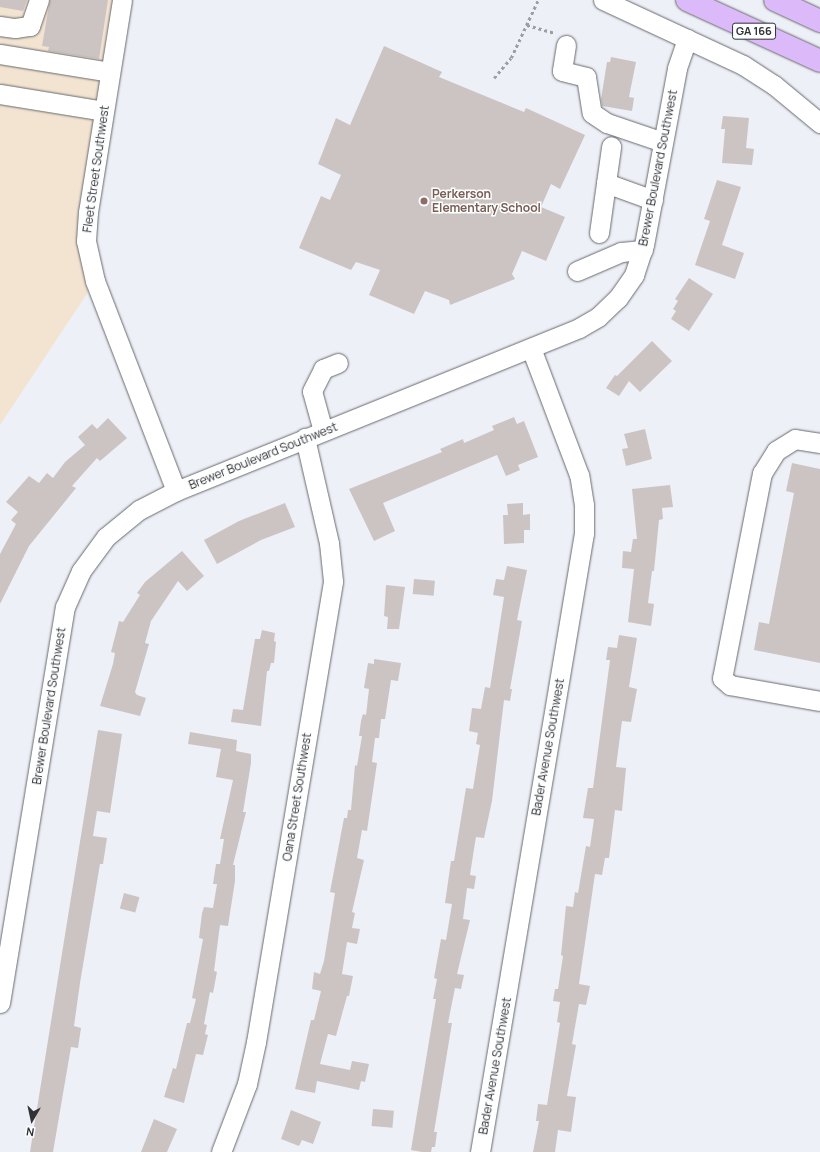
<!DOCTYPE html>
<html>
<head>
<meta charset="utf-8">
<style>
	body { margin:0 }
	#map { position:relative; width:820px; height:1152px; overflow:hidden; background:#edf0f6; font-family:Manrope,sans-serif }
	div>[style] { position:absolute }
	.commercial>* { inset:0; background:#f3e3d1 }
	.building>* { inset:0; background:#ccc4c3; transform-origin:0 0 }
	.path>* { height:2.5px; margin-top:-1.25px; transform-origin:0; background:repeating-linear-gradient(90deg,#9c9ea2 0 3px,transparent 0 6px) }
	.roads { filter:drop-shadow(0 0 1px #66696e) drop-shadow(0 0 1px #66696e) }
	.minor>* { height:19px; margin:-9.5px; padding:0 9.5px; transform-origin:9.5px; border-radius:9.5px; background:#fff }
	.highway>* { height:22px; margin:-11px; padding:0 11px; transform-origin:11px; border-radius:11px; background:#dcb9f8 }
	.dots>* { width:11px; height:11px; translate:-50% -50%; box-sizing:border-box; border:2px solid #fcfdfe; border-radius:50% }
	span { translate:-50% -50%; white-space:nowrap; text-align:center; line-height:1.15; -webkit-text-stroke:3px #fcfdfe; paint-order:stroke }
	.shield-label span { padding:1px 3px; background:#fcfdfe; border:1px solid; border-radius:3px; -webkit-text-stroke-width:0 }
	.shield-label { font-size:11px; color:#313234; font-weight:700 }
	.street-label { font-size:12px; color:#313234 }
	.education-label { font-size:12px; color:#785e54; font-weight:700 }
	.left { translate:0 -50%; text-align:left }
	.north { position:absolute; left:12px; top:1100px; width:40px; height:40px; -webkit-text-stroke:3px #fcfdfe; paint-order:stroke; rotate:189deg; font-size:11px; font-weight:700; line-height:16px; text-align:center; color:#313234 }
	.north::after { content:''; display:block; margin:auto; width:14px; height:18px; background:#313234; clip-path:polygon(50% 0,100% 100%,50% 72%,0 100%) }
</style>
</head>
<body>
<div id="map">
	<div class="commercial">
		<i style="clip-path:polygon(0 0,121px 0,93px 180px,96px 280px,0 425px)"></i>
	</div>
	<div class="building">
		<i style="clip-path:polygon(0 0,27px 0,23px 11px,0 7px)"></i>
		<i style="clip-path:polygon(50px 0,108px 0,99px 59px,48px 51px,49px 47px,42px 46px)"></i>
		<i style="clip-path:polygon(384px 46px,442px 72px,439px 77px,524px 112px,526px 108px,585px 135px,560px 189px,551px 184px,541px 207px,565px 217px,546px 261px,522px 251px,512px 274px,515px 279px,450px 305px,449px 300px,425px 291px,414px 314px,369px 295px,380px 270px,356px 262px,351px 270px,299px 248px,321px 196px,330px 200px,341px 175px,318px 164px,336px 118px,350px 125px)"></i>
		<i style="clip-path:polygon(611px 57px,636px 62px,629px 97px,634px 98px,632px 111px,602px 106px,601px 99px,607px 62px,610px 62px)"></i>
		<i style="clip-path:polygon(723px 116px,749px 118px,746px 148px,754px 149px,752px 165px,722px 163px,725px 129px,721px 129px)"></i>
		<i style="clip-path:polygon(717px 180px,741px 187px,722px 245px,744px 253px,735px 279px,695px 265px,710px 221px,704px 219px)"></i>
		<i style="clip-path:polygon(689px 278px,713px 294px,689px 331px,671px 319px,676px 311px,673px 309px,678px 301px,675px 299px)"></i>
		<i style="clip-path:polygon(652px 341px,672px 361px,640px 392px,629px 381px,619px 396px,606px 388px,615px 375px,617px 376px)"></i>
		<i style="clip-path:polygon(514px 417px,517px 424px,524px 421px,538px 457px,518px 465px,520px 470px,506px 476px,497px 455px,383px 503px,395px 531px,374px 541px,349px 489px,442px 452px,440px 449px,463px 439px,464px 443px,494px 430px,492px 426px)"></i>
		<i style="clip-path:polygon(108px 418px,127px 438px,100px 461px,97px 458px,72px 486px,76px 488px,29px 546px,0 604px,0 554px,16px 524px,11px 520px,18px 512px,6px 502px,29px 476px,39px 483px,47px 473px,53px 478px,65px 462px,85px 445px,78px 437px,92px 424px,97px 429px)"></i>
		<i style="clip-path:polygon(645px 429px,652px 459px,626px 466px,622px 449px,628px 448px,624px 434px)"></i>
		<i style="clip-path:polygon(792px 463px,820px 469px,820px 663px,754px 650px,759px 622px,769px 624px,794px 493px,786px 491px)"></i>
		<i style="clip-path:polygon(670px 485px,673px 507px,662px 508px,663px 519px,659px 520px,654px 571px,652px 571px,648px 603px,654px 604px,651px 626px,628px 622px,634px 569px,622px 568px,623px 551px,631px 552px,633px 539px,637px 539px,632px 489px)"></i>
		<i style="clip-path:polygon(285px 503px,295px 527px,261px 540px,217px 564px,204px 540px,239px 521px)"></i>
		<i style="clip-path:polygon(523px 503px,523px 515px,530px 514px,530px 530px,524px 530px,524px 543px,504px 544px,503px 515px,508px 515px,507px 504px)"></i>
		<i style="clip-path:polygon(182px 551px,204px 576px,187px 591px,178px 581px,151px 621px,145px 643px,149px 644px,135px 692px,137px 695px,146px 698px,140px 716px,100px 706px,113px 664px,115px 653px,111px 652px,119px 621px,123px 622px,140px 595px,137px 593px,145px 582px)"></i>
		<i style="clip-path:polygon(507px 566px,527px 570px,517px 620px,522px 621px,510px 689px,512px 689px,510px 701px,504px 700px,492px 801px,484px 838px,476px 837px,474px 849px,470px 875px,476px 876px,474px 889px,467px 888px,463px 919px,470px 920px,457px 974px,464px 975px,461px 989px,455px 988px,448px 1023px,452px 1023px,434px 1132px,437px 1132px,435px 1147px,432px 1147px,431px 1152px,422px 1152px,411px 1150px,436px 999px,433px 999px,437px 979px,434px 978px,441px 939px,446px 940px,452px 904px,445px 903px,451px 861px,454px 861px,466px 788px,473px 789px,480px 745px,476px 744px,478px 733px,469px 731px,472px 708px,481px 709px,485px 687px,490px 688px,504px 597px,493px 595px,496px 579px,504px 580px)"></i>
		<i style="left:414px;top:579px;width:21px;height:15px;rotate:5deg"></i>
		<i style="clip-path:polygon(386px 585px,405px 587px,399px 629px,387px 629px,388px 617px,384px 616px)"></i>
		<i style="clip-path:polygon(262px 630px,275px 633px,274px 641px,276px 642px,274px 663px,271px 663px,269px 671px,267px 671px,261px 726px,231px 722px,233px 709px,243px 710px,255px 639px,260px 639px)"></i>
		<i style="clip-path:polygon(619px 635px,637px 638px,629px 687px,637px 689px,631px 722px,622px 721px,616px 767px,626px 768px,622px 811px,615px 810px,609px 858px,605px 858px,602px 875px,595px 874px,579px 984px,590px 986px,586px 1005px,579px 1004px,572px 1044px,576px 1045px,567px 1096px,576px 1097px,571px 1132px,558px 1130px,555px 1152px,533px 1152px,539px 1121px,536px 1121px,538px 1104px,547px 1105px,560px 1023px,557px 1022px,560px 1002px,553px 1001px,555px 989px,558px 989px,563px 956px,561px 955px,566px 906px,573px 907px,575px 892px,578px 893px,586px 846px,590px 847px,594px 819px,583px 818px,588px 788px,593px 788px,610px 660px,606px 660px,608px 647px,617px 648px)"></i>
		<i style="clip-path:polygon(374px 659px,401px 663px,398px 681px,391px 680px,385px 719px,381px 719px,379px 738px,375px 738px,372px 762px,377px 763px,367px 831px,362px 830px,357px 858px,364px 860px,352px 912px,355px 913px,352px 928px,360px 929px,357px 944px,347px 942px,342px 974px,353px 976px,349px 996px,347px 996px,336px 1036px,328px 1034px,320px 1064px,350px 1070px,352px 1061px,369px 1064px,365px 1082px,361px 1081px,359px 1090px,317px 1081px,315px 1093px,295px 1089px,311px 1020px,314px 1020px,321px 991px,312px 989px,314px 972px,320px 974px,324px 961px,335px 893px,330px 892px,344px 818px,347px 818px,348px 810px,351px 810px,355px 765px,357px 766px,362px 736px,359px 736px,361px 721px,363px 714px,366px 715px,369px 689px,364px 688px,368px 663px,374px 664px)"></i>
		<i style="clip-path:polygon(98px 730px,122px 734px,110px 813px,97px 811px,93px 836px,107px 838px,103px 864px,100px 864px,80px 983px,74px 1026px,81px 1028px,78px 1048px,71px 1047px,53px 1152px,30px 1152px)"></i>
		<i style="clip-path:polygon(190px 732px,237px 740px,236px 751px,251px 754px,251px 763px,243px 812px,246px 812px,233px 865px,235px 865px,235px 881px,228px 926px,220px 925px,214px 971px,217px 972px,213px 993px,210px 992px,204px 1024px,207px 1025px,205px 1034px,208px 1035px,203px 1055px,196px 1054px,184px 1103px,164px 1097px,173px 1068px,176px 1069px,187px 1023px,190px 1023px,196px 999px,192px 998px,203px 939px,199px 938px,202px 913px,204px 907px,213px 908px,217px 884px,213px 884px,216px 864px,220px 864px,224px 839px,220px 839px,233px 780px,216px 777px,221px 749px,188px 744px)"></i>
		<i style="left:124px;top:893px;width:16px;height:16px;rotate:15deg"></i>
		<i style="left:373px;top:1109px;width:21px;height:17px;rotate:5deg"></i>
		<i style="clip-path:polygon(291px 1110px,321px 1122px,313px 1144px,302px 1140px,299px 1146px,281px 1139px)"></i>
		<i style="clip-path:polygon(154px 1119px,177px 1129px,167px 1152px,141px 1152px)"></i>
	</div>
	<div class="path">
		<i style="left:527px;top:25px;width:29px;rotate:16deg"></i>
		<i style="left:494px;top:78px;width:26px;rotate:-50deg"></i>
		<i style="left:511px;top:58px;width:64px;rotate:-65deg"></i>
	</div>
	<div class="roads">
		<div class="minor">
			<i style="left:122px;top:0;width:215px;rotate:99.1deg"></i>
			<i style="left:88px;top:212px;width:29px;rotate:94deg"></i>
			<i style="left:86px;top:241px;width:41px;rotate:77.3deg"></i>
			<i style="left:95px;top:281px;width:225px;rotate:68.9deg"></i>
			<i style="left:603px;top:0;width:154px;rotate:24.9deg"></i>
			<i style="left:743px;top:65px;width:37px;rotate:33deg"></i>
			<i style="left:774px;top:85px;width:60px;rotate:39.6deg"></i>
			<i style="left:0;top:26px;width:15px;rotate:8deg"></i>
			<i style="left:15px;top:28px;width:15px;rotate:-8deg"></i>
			<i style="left:30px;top:26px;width:28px;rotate:-71deg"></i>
			<i style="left:566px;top:45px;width:26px;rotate:99deg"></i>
			<i style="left:562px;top:71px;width:25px;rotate:14deg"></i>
			<i style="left:586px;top:77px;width:36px;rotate:81deg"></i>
			<i style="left:592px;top:113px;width:18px;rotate:34deg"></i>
			<i style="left:607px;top:123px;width:59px;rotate:18.7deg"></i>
			<i style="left:0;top:54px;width:111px;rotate:9.3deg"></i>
			<i style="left:0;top:94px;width:105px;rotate:9.3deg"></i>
			<i style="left:606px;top:183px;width:37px;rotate:-82deg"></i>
			<i style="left:599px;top:233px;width:50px;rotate:-82deg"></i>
			<i style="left:606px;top:183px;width:50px;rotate:19.9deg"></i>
			<i style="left:577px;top:271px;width:48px;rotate:-23.4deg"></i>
			<i style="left:621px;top:252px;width:22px;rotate:-5deg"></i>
			<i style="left:323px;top:431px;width:41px;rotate:-105.4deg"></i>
			<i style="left:312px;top:391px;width:25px;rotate:-63deg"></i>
			<i style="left:323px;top:369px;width:16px;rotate:-22deg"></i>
			<i style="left:820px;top:443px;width:25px;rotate:-171deg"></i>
			<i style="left:795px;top:439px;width:22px;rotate:148deg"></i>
			<i style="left:776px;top:451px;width:26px;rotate:122deg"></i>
			<i style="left:762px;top:473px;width:209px;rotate:101deg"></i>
			<i style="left:722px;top:678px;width:11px;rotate:41deg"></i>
			<i style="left:730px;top:685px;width:91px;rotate:10.1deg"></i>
			<i style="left:0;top:1003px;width:401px;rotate:-80.7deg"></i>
			<i style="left:65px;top:607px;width:39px;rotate:-66deg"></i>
			<i style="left:81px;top:571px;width:42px;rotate:-53.7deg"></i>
			<i style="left:106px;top:537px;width:43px;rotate:-39.3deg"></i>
			<i style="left:139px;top:510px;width:42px;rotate:-27.2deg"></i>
			<i style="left:176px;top:491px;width:435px;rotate:-22deg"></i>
			<i style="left:579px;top:328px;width:22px;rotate:-30deg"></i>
			<i style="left:598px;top:317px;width:28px;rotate:-44deg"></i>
			<i style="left:618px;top:298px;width:28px;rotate:-55deg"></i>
			<i style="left:634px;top:275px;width:32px;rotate:-72deg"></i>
			<i style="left:644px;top:245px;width:180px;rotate:-79.4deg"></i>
			<i style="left:677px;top:68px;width:31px;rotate:-71deg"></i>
			<i style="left:221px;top:1152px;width:73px;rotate:-69.1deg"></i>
			<i style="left:247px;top:1084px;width:43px;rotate:-77.9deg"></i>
			<i style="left:256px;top:1042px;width:467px;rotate:-80.5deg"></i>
			<i style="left:333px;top:581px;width:38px;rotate:-96deg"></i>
			<i style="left:329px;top:543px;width:108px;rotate:-102.9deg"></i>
			<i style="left:480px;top:1152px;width:628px;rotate:-80.46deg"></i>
			<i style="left:584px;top:533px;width:28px;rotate:-90deg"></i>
			<i style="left:584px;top:505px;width:30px;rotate:-99deg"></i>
			<i style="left:579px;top:475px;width:136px;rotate:-110.7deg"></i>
		</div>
		<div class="highway">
			<i style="left:687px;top:0;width:146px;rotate:24.6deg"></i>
			<i style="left:775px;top:0;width:50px;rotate:25deg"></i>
		</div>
	</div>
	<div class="dots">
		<i style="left:424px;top:201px;background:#8d6e63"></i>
	</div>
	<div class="shield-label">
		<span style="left:754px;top:31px">GA 166</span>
	</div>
	<div class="street-label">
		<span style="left:658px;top:168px;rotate:-79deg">Brewer Boulevard Southwest</span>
		<span style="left:96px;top:169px;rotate:-82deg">Fleet Street Southwest</span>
		<span style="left:263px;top:456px;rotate:-22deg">Brewer Boulevard Southwest</span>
		<span style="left:49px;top:706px;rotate:-81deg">Brewer Boulevard Southwest</span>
		<span style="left:548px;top:747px;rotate:-80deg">Bader Avenue Southwest</span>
		<span style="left:297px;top:797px;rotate:-81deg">Oana Street Southwest</span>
		<span style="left:495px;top:1066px;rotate:-80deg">Bader Avenue Southwest</span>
	</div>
	<div class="education-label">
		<span class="left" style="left:432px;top:201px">Perkerson<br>Elementary School</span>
	</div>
	<div class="north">N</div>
</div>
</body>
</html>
